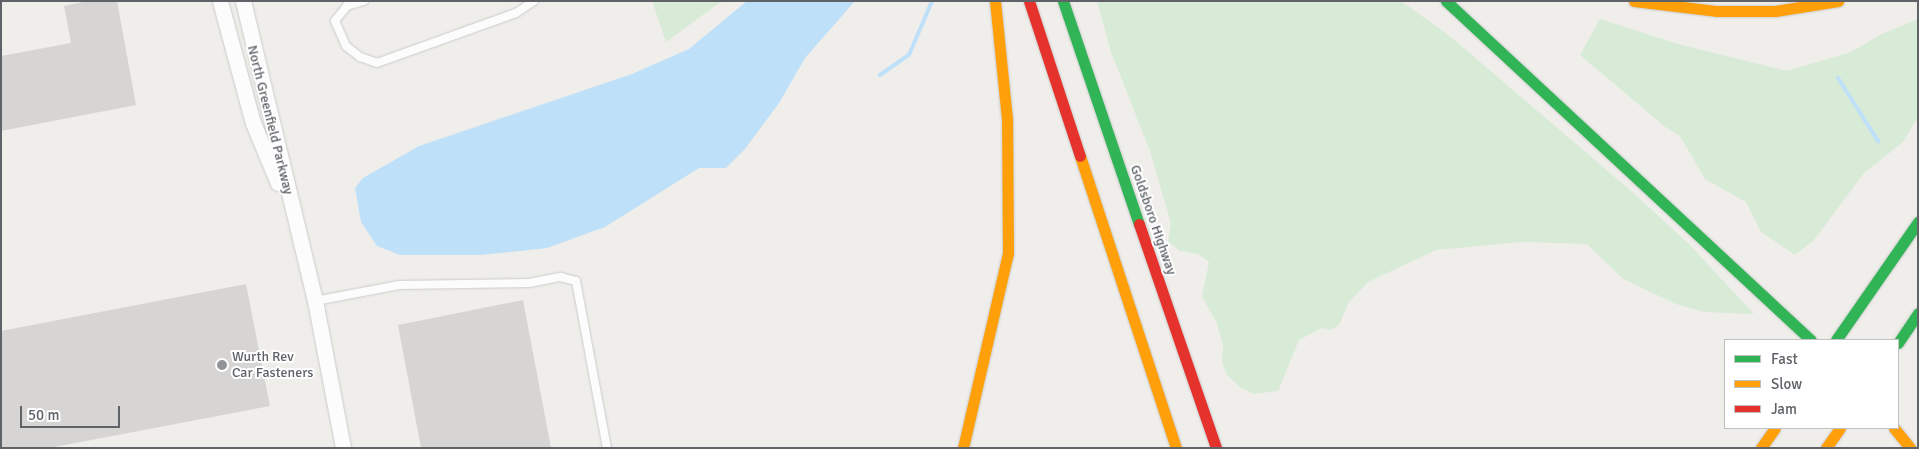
<!DOCTYPE html>
<html>
<head>
<meta charset="utf-8">
<style>
	body { margin:0 }
	#map { position:relative; width:1919px; height:449px; overflow:hidden; background:#efeeea; font-family:Signika,sans-serif }
	div>[style] { position:absolute }
	.green>* { inset:0; background:#d8ebd6 }
	.water>* { inset:0; background:#bfe0f9 }
	.stream>* { height:4px; margin:-2px; padding:0 2px; transform-origin:2px; border-radius:2px; background:#bfe0f9 }
	.building>* { inset:0; background:#d6d5d3 }
	.roads { filter:drop-shadow(0 0 1px #cbcccc) drop-shadow(0 0 1px #cbcccc) }
	.lane>* { height:8px; margin:-4px; padding:0 4px; transform-origin:4px; border-radius:4px; background:#fdfcfc }
	.street>* { height:15px; margin:-7.5px; padding:0 7.5px; transform-origin:7.5px; border-radius:7.5px; background:#fdfcfc }
	.fast>* { height:11px; margin:-5.5px; padding:0 5.5px; transform-origin:5.5px; border-radius:5.5px; background:#30b455 }
	.slow>* { height:11px; margin:-5.5px; padding:0 5.5px; transform-origin:5.5px; border-radius:5.5px; background:#ff9f0a }
	.jam>* { height:11px; margin:-5.5px; padding:0 5.5px; transform-origin:5.5px; border-radius:5.5px; background:#e5322d }
	.dots>* { width:14px; height:14px; translate:-50% -50%; box-sizing:border-box; border:2px solid #fff; border-radius:50% }
	span { translate:-50% -50%; white-space:nowrap; text-align:center; line-height:1.15; -webkit-text-stroke:4px #fff; paint-order:stroke }
	.street-label { font-size:14px; color:#5f6368 }
	.poi-label { font-size:14px; color:#5f6368 }
	.left { translate:0 -50%; text-align:left }
	.frame { position:absolute; inset:0; border:2px solid #5f6368; pointer-events:none }
	.legend { position:absolute; left:1724px; top:339px; width:175px; height:90px; box-sizing:border-box; background:#fff; border:1px solid #bfc1c3; margin:0; padding:6px 9px; list-style:none; font-size:15px; color:#5f6368 }
	.legend li { display:flex; align-items:center; gap:10px; height:25px }
	.legend b { width:25px; border:1px solid #bfc1c3 }
	.scale { position:absolute; left:20px; top:406px; width:100px; height:22px; box-sizing:border-box; border:2px solid #5f6368; border-top:0; padding-left:6px; font-size:15px; line-height:18px; white-space:nowrap; color:#5f6368; -webkit-text-stroke:4px #fff; paint-order:stroke }
</style>
</head>
<body>
<div id="map">
	<div class="green">
		<i style="clip-path:polygon(652px 1px,722px 1px,666px 42px)"></i>
		<i style="clip-path:polygon(1097px 1px,1401px 1px,1451px 37px,1631px 191px,1689px 244px,1754px 314px,1705px 312px,1676px 304px,1623px 279px,1587px 244px,1521px 242px,1436px 250px,1368px 282px,1349px 302px,1339px 325px,1330px 330px,1322px 328px,1299px 340px,1278px 391px,1254px 394px,1241px 388px,1227px 375px,1222px 363px,1223px 345px,1216px 321px,1202px 297px,1209px 262px,1198px 254px,1180px 251px,1168px 242px,1171px 223px,1150px 151px,1111px 52px)"></i>
		<i style="clip-path:polygon(1600px 19px,1678px 44px,1787px 71px,1851px 52px,1882px 34px,1918px 19px,1918px 117px,1903px 142px,1864px 173px,1814px 240px,1795px 255px,1761px 232px,1746px 202px,1705px 179px,1680px 136px,1664px 126px,1580px 55px)"></i>
	</div>
	<div class="water">
		<i style="clip-path:polygon(747px 1px,855px 1px,805px 58px,779px 103px,745px 149px,726px 168px,699px 168px,605px 227px,547px 248px,481px 255px,400px 255px,377px 246px,361px 222px,355px 188px,363px 178px,419px 146px,632px 74px,689px 49px)"></i>
	</div>
	<div class="stream">
		<i style="left:880px;top:75px;width:35px;rotate:-35deg"></i>
		<i style="left:909px;top:55px;width:59px;rotate:-66.9deg"></i>
		<i style="left:1838px;top:78px;width:75px;rotate:57.6deg"></i>
	</div>
	<div class="building">
		<i style="clip-path:polygon(88px 1px,117px 1px,136px 105px,1px 131px,1px 56px,71px 43px,64px 6px)"></i>
		<i style="clip-path:polygon(246px 284px,270px 406px,49px 448px,1px 448px,1px 331px)"></i>
		<i style="clip-path:polygon(523px 300px,551px 448px,421px 448px,398px 325px)"></i>
	</div>
	<div class="roads">
		<div class="lane">
			<i style="left:364px;top:1px;width:18px;rotate:164deg"></i>
			<i style="left:347px;top:6px;width:19px;rotate:129deg"></i>
			<i style="left:335px;top:21px;width:27px;rotate:66deg"></i>
			<i style="left:346px;top:46px;width:18px;rotate:38deg"></i>
			<i style="left:360px;top:57px;width:18px;rotate:19deg"></i>
			<i style="left:377px;top:63px;width:148px;rotate:-19.8deg"></i>
			<i style="left:516px;top:13px;width:22px;rotate:-34deg"></i>
			<i style="left:315px;top:301px;width:86px;rotate:-10.7deg"></i>
			<i style="left:400px;top:285px;width:129px;rotate:-0.9deg"></i>
			<i style="left:529px;top:283px;width:32px;rotate:-11deg"></i>
			<i style="left:560px;top:277px;width:16px;rotate:14deg"></i>
			<i style="left:576px;top:281px;width:170px;rotate:79.5deg"></i>
		</div>
		<div class="street">
			<i style="left:220px;top:1px;width:126px;rotate:74.9deg"></i>
			<i style="left:253px;top:123px;width:65px;rotate:67.4deg"></i>
			<i style="left:243px;top:1px;width:314px;rotate:76.5deg"></i>
			<i style="left:316px;top:306px;width:145px;rotate:79.2deg"></i>
		</div>
		<div class="fast">
			<i style="left:1063px;top:1px;width:236px;rotate:71.2deg"></i>
			<i style="left:1446px;top:1px;width:498px;rotate:42.9deg"></i>
			<i style="left:1836px;top:340px;width:144px;rotate:-55.2deg"></i>
			<i style="left:1898px;top:343px;width:36px;rotate:-56deg"></i>
		</div>
		<div class="slow">
			<i style="left:1634px;top:1px;width:84px;rotate:6.9deg"></i>
			<i style="left:1717px;top:11px;width:58px"></i>
			<i style="left:1775px;top:11px;width:64px;rotate:-9deg"></i>
			<i style="left:1080px;top:156px;width:307px;rotate:71.8deg"></i>
			<i style="left:1894px;top:428px;width:26px;rotate:51deg"></i>
			<i style="left:963px;top:448px;width:200px;rotate:-77deg"></i>
			<i style="left:1008px;top:253px;width:134px;rotate:-90.4deg"></i>
			<i style="left:1007px;top:119px;width:119px;rotate:-95.8deg"></i>
			<i style="left:1761px;top:448px;width:24px;rotate:-55deg"></i>
			<i style="left:1826px;top:448px;width:24px;rotate:-55deg"></i>
		</div>
		<div class="jam">
			<i style="left:1029px;top:1px;width:163px;rotate:71.8deg"></i>
			<i style="left:1139px;top:224px;width:237px;rotate:71deg"></i>
		</div>
	</div>
	<div class="dots">
		<i style="left:222px;top:365px;background:#919496"></i>
	</div>
	<div class="street-label">
		<span style="left:270px;top:120px;rotate:76deg">North Greenfield Parkway</span>
		<span style="left:1153px;top:220px;rotate:71deg">Goldsboro Highway</span>
	</div>
	<div class="poi-label">
		<span class="left" style="left:232px;top:365px">Wurth Rev<br>Car Fasteners</span>
	</div>
	<div class="frame"></div>
	<ul class="legend">
	<li><b style="height:6px;background:#30b455"></b>Fast</li>
	<li><b style="height:6px;background:#ff9f0a"></b>Slow</li>
	<li><b style="height:6px;background:#e5322d"></b>Jam</li>
	</ul>
	<div class="scale">50 m</div>
</div>
</body>
</html>
